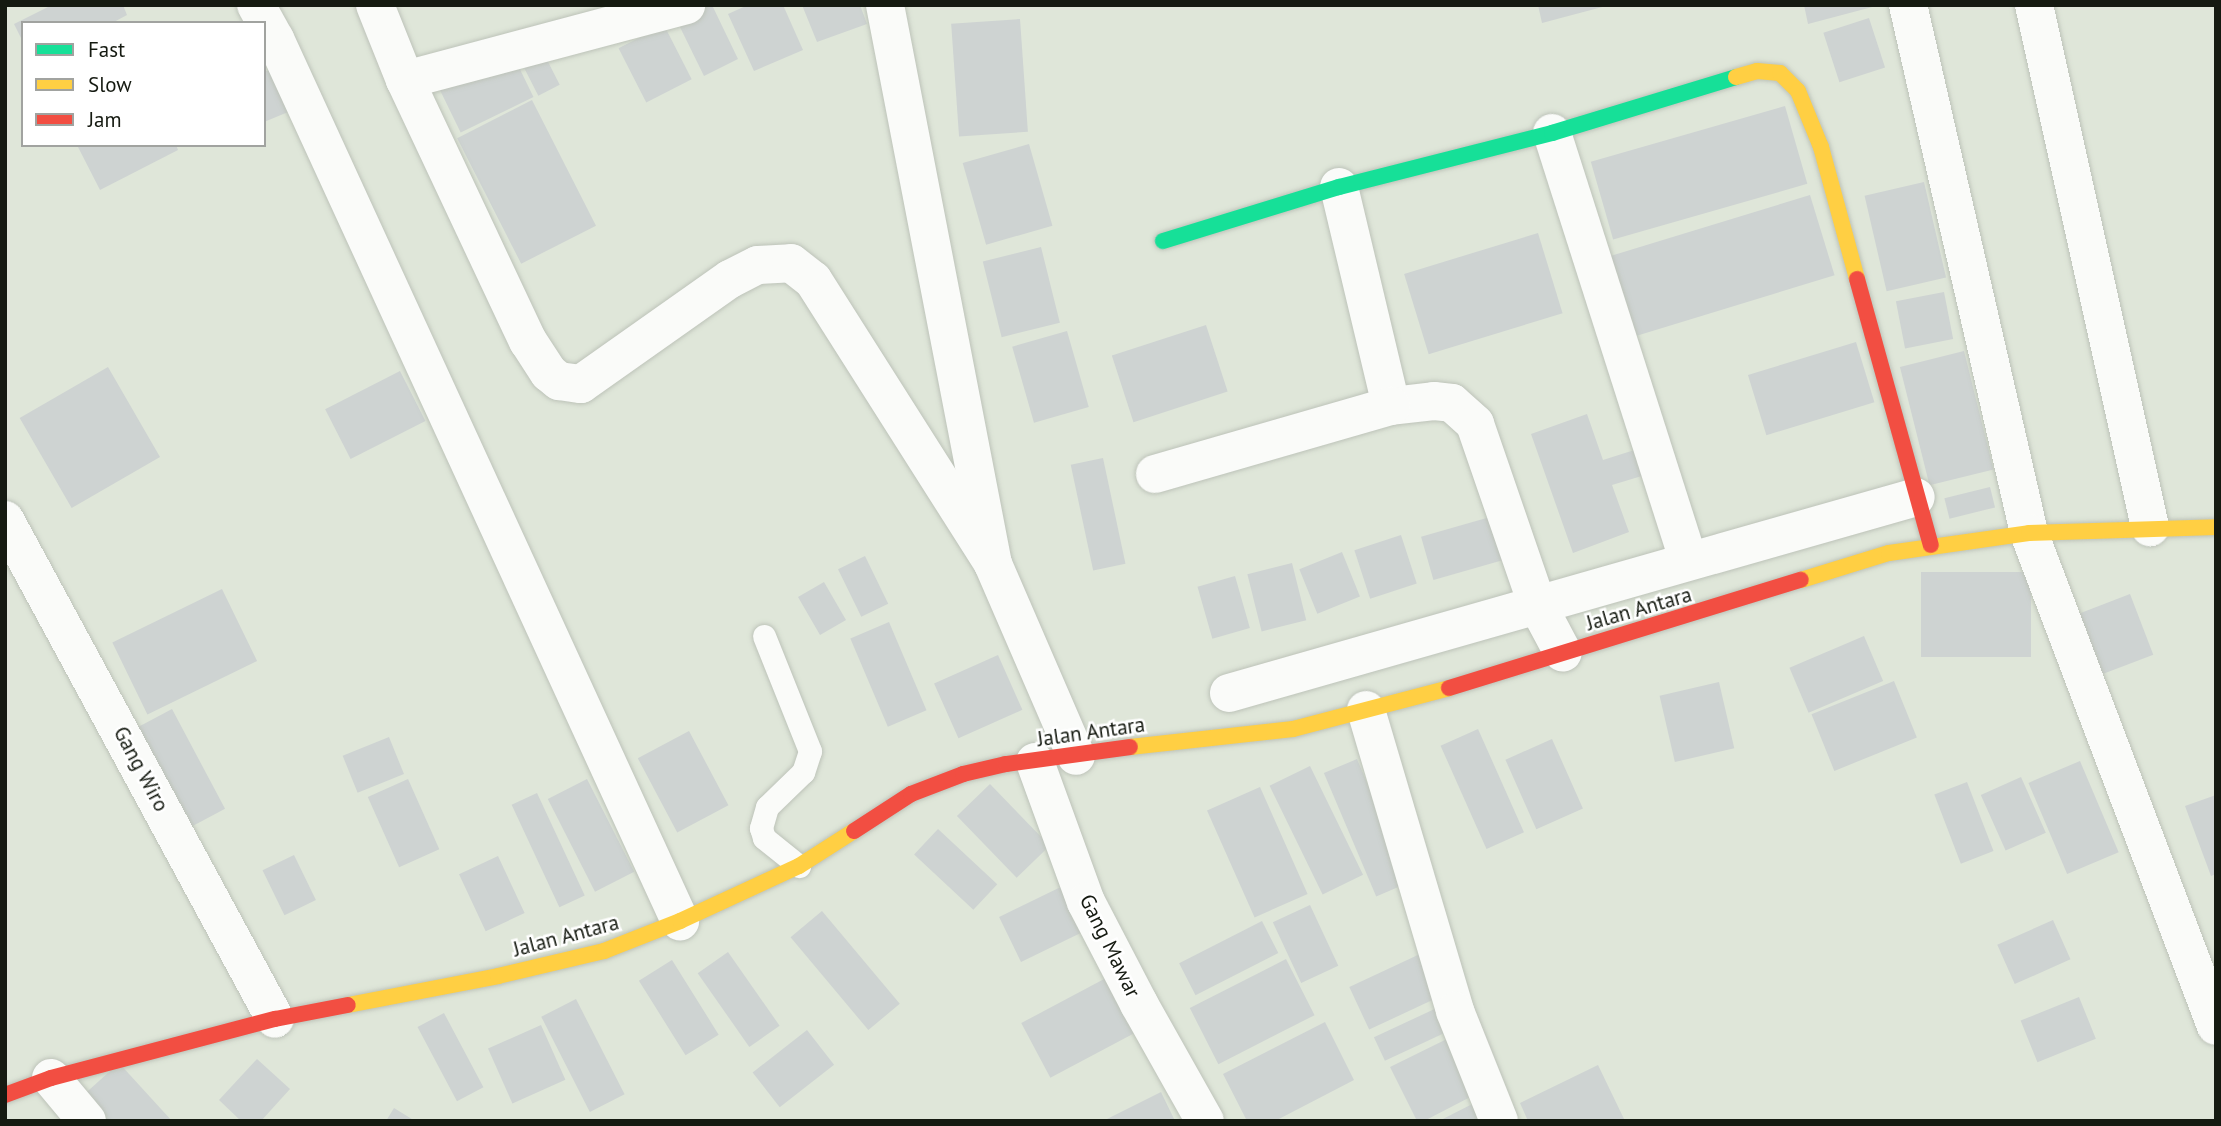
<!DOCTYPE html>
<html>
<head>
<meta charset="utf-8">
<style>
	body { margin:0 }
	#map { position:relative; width:2221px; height:1126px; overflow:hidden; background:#dfe6d9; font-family:"PT Sans",sans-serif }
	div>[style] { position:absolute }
	.building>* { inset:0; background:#ced3d2; transform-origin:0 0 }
	.roads { filter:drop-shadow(0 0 2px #bdc3b9) drop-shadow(0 0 2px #bdc3b9) }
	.lane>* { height:23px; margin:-11.5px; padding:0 11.5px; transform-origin:11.5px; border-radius:11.5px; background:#fafbf9 }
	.street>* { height:38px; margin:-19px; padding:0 19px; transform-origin:19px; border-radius:19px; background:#fafbf9 }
	.fast>* { height:16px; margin:-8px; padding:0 8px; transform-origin:8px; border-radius:8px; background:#16e098 }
	.slow>* { height:16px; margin:-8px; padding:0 8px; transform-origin:8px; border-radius:8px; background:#ffcf43 }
	.jam>* { height:16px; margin:-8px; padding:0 8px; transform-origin:8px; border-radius:8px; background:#f24e42 }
	span { translate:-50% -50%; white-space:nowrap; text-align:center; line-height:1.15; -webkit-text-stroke:5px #fff; paint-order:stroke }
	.street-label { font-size:21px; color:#151a11 }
	.frame { position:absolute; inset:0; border:7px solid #151a11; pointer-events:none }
	.legend { position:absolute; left:21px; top:21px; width:245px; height:126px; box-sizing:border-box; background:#fff; border:2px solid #a1a3a0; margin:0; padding:9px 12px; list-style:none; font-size:21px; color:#151a11 }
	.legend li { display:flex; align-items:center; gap:14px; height:35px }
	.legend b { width:35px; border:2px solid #a1a3a0 }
</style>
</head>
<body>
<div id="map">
	<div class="building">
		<i style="clip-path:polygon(52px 5px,123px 5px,127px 15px,112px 23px,23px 23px,23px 42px,14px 24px)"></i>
		<i style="clip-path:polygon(708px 5px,712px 5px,738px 59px,704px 76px,677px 21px)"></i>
		<i style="clip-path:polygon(748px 5px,783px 5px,803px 50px,754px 71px,728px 14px)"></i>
		<i style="clip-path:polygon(802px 5px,860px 5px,867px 24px,817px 42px)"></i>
		<i style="clip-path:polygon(1538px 5px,1606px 5px,1606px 6px,1542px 23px)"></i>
		<i style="clip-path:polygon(1804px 5px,1875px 5px,1876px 6px,1808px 24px)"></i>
		<i style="left:1869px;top:18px;width:52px;height:48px;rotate:72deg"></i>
		<i style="left:1020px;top:19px;width:113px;height:69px;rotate:86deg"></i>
		<i style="left:664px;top:25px;width:61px;height:51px;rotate:63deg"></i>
		<i style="left:542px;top:50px;width:39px;height:24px;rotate:63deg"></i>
		<i style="left:512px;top:53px;width:49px;height:81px;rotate:64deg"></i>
		<i style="clip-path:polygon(275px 68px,293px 110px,264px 122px,264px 72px)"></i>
		<i style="left:532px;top:100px;width:141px;height:84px;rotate:63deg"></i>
		<i style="left:1785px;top:106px;width:81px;height:202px;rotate:74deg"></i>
		<i style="left:1029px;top:144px;width:85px;height:69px;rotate:74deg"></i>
		<i style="clip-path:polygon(83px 145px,176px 145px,178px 150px,100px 190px,78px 147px)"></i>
		<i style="left:1924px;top:182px;width:98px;height:61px;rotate:77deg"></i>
		<i style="left:1810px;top:195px;width:84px;height:217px;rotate:73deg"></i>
		<i style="left:1538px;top:233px;width:84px;height:140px;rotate:73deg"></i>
		<i style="left:1041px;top:247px;width:78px;height:60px;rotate:76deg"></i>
		<i style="left:1944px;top:292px;width:48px;height:49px;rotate:79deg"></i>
		<i style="left:1206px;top:325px;width:70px;height:99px;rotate:72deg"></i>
		<i style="left:1067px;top:331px;width:79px;height:57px;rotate:74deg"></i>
		<i style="left:1856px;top:342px;width:63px;height:113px;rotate:73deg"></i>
		<i style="left:1964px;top:351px;width:122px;height:66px;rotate:76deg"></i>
		<i style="left:108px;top:367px;width:104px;height:102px;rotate:60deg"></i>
		<i style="left:400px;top:371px;width:56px;height:84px;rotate:63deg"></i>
		<i style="clip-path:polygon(1587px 414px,1603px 460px,1647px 446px,1655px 472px,1612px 485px,1629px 532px,1573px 553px,1531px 434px)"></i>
		<i style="left:1103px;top:458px;width:108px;height:33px;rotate:78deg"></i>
		<i style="left:1990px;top:487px;width:21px;height:47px;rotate:76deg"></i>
		<i style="left:1497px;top:515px;width:45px;height:79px;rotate:74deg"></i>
		<i style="left:1401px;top:535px;width:51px;height:49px;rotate:72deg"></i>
		<i style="left:1342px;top:552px;width:48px;height:46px;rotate:68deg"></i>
		<i style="left:865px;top:556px;width:53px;height:30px;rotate:64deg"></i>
		<i style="left:1292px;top:563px;width:59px;height:46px;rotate:76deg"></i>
		<i style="left:2031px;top:572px;width:85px;height:110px;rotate:90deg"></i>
		<i style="left:1235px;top:576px;width:54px;height:39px;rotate:74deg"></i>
		<i style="left:824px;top:582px;width:44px;height:30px;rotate:60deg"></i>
		<i style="left:222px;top:589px;width:80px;height:122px;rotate:64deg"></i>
		<i style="left:2130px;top:594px;width:65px;height:57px;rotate:69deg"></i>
		<i style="left:889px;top:622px;width:96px;height:42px;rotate:67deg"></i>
		<i style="left:1864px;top:636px;width:49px;height:81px;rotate:67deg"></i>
		<i style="left:998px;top:655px;width:60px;height:70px;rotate:66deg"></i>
		<i style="left:1894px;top:681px;width:61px;height:89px;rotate:68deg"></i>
		<i style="left:1719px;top:682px;width:68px;height:61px;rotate:77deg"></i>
		<i style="left:172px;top:709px;width:113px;height:42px;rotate:62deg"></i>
		<i style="left:1478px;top:729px;width:113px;height:41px;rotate:66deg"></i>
		<i style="left:689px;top:731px;width:84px;height:58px;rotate:62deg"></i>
		<i style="left:389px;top:737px;width:40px;height:50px;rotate:68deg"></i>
		<i style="left:1552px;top:739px;width:76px;height:51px;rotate:66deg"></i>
		<i style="left:1357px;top:759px;width:134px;height:36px;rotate:67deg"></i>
		<i style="left:2080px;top:761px;width:99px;height:56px;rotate:67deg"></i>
		<i style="left:1310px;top:766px;width:121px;height:45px;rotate:64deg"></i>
		<i style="left:2021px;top:777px;width:61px;height:44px;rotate:66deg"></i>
		<i style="left:408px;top:779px;width:77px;height:44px;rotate:66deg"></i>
		<i style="left:587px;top:779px;width:104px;height:44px;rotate:63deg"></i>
		<i style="left:1967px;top:782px;width:74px;height:35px;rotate:69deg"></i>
		<i style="left:990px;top:784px;width:86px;height:46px;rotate:46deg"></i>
		<i style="left:1260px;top:787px;width:117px;height:58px;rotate:66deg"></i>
		<i style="left:537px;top:793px;width:113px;height:28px;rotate:65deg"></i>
		<i style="clip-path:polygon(2216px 795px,2216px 874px,2211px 876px,2185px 806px)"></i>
		<i style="left:938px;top:829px;width:81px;height:35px;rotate:43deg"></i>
		<i style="left:294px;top:855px;width:50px;height:35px;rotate:64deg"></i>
		<i style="left:498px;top:856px;width:63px;height:43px;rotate:65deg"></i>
		<i style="left:1071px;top:882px;width:50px;height:80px;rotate:64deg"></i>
		<i style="left:1310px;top:905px;width:67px;height:41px;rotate:65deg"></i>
		<i style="left:822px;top:911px;width:121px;height:41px;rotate:50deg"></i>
		<i style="left:2053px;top:920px;width:43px;height:61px;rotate:66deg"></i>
		<i style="left:1262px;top:921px;width:36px;height:93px;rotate:63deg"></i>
		<i style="left:728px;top:952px;width:90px;height:37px;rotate:55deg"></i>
		<i style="left:1420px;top:954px;width:47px;height:78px;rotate:65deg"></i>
		<i style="left:1286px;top:959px;width:63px;height:108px;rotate:63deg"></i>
		<i style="left:672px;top:960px;width:88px;height:39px;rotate:58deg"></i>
		<i style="left:1106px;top:978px;width:62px;height:96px;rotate:62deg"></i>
		<i style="left:2079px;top:997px;width:45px;height:63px;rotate:68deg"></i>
		<i style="left:576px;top:999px;width:107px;height:39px;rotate:63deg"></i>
		<i style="left:1441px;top:1006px;width:26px;height:74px;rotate:65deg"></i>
		<i style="left:444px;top:1013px;width:84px;height:30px;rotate:62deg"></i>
		<i style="clip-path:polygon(1325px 1022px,1354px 1080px,1275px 1121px,1247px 1121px,1223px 1074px)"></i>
		<i style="left:541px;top:1025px;width:60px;height:58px;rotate:66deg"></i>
		<i style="left:807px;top:1030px;width:44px;height:69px;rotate:52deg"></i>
		<i style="clip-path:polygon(1453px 1036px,1480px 1092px,1424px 1121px,1417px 1121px,1390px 1067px)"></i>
		<i style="clip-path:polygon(257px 1059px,290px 1089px,261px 1121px,241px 1121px,219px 1100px)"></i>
		<i style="clip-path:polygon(119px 1063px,172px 1121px,98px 1121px,79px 1099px)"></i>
		<i style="clip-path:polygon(1598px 1065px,1625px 1121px,1528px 1121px,1520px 1103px)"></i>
		<i style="clip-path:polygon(1161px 1092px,1175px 1121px,1103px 1121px)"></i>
		<i style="clip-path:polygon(1484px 1098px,1495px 1121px,1439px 1121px)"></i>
		<i style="clip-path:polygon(394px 1108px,415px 1121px,386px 1121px)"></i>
	</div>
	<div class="roads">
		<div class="lane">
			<i style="left:764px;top:636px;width:124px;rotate:68.2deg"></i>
			<i style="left:810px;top:751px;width:22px;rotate:108deg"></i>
			<i style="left:803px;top:772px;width:50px;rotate:135.8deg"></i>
			<i style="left:767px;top:807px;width:22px;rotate:106deg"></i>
			<i style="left:761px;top:828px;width:10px;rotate:73deg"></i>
			<i style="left:764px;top:838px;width:45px;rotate:38.7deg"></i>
		</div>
		<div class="street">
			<i style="left:256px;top:5px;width:39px;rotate:61deg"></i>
			<i style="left:275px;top:39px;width:971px;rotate:65.34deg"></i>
			<i style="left:375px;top:5px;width:81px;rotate:68.2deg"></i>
			<i style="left:405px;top:80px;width:289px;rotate:64.8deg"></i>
			<i style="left:528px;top:341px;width:38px;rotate:57deg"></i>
			<i style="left:549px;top:373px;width:13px;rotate:39deg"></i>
			<i style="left:559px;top:381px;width:22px;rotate:8deg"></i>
			<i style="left:581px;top:384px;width:182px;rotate:-35.2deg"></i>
			<i style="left:730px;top:279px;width:31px;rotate:-27deg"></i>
			<i style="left:758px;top:265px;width:33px;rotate:-3deg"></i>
			<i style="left:791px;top:263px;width:28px;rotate:38deg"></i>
			<i style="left:813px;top:280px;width:336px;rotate:57.6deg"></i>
			<i style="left:885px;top:5px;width:569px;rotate:79.07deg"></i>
			<i style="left:993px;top:564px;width:209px;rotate:66.6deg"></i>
			<i style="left:1908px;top:5px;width:542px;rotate:77.09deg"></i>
			<i style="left:2029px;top:533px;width:527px;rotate:69.23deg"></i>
			<i style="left:2034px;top:5px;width:535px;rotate:77.47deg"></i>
			<i style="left:405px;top:80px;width:291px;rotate:-14.9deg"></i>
			<i style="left:1552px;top:133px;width:449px;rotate:72.3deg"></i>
			<i style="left:1339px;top:187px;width:225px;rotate:76.6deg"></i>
			<i style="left:1391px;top:406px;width:43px;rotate:-6.6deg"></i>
			<i style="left:1434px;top:401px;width:18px;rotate:6deg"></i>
			<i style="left:1452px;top:403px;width:31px;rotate:42deg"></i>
			<i style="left:1475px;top:424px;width:190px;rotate:71deg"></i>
			<i style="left:1537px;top:604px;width:55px;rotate:62deg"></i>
			<i style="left:1155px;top:474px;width:246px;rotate:-16.1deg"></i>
			<i style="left:5px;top:520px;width:567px;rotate:61.58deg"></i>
			<i style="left:1229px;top:693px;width:714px;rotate:-15.92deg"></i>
			<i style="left:1366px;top:710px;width:314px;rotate:73.5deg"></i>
			<i style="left:1455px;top:1011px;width:118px;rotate:68.2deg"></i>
			<i style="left:1035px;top:762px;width:149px;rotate:70deg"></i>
			<i style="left:1086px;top:902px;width:115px;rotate:62.5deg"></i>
			<i style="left:1139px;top:1004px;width:134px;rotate:60.6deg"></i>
			<i style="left:51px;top:1078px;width:56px;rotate:50.1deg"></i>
		</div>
		<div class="fast">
			<i style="left:1163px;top:241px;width:184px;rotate:-17.1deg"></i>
			<i style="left:1339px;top:187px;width:220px;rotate:-14.2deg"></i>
			<i style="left:1552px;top:133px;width:192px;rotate:-16.9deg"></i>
		</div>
		<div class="slow">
			<i style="left:1736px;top:77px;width:22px;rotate:-16deg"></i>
			<i style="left:1757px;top:71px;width:23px;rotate:5deg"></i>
			<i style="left:1780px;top:73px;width:25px;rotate:45deg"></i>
			<i style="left:1798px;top:91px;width:61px;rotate:67.7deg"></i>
			<i style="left:1821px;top:147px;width:137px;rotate:74.7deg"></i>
			<i style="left:1801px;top:580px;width:92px;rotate:-17.1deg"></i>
			<i style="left:1889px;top:553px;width:141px;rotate:-8.1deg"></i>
			<i style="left:2029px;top:533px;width:187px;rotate:-1.8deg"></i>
			<i style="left:1130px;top:747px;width:164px;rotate:-6.3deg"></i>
			<i style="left:1293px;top:729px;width:161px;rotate:-14.7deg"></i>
			<i style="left:348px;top:1005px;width:153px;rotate:-10.9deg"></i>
			<i style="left:498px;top:976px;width:109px;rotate:-13.3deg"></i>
			<i style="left:604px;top:951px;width:82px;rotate:-21.5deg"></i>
			<i style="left:680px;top:921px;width:131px;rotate:-24.8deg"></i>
			<i style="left:799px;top:866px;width:65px;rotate:-32.5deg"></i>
		</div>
		<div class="jam">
			<i style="left:1857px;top:279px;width:276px;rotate:74.5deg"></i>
			<i style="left:1449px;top:688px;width:368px;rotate:-17.1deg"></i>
			<i style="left:854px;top:831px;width:68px;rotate:-33deg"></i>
			<i style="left:911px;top:794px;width:56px;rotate:-21deg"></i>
			<i style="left:963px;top:774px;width:44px;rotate:-13.1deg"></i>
			<i style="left:1006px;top:764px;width:125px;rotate:-7.8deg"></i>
			<i style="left:5px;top:1095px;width:49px;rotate:-20.3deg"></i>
			<i style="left:51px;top:1078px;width:232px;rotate:-14.8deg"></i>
			<i style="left:275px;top:1019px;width:74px;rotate:-10.9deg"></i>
		</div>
	</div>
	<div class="street-label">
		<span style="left:1639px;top:609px;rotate:-16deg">Jalan Antara</span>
		<span style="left:1091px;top:732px;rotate:-8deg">Jalan Antara</span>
		<span style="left:141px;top:769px;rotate:62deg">Gang Wiro</span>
		<span style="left:566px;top:936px;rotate:-15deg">Jalan Antara</span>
		<span style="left:1110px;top:946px;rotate:64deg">Gang Mawar</span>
	</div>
	<div class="frame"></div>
	<ul class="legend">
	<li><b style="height:9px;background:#16e098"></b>Fast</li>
	<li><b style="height:9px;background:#ffcf43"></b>Slow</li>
	<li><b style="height:9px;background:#f24e42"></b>Jam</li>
	</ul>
</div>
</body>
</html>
